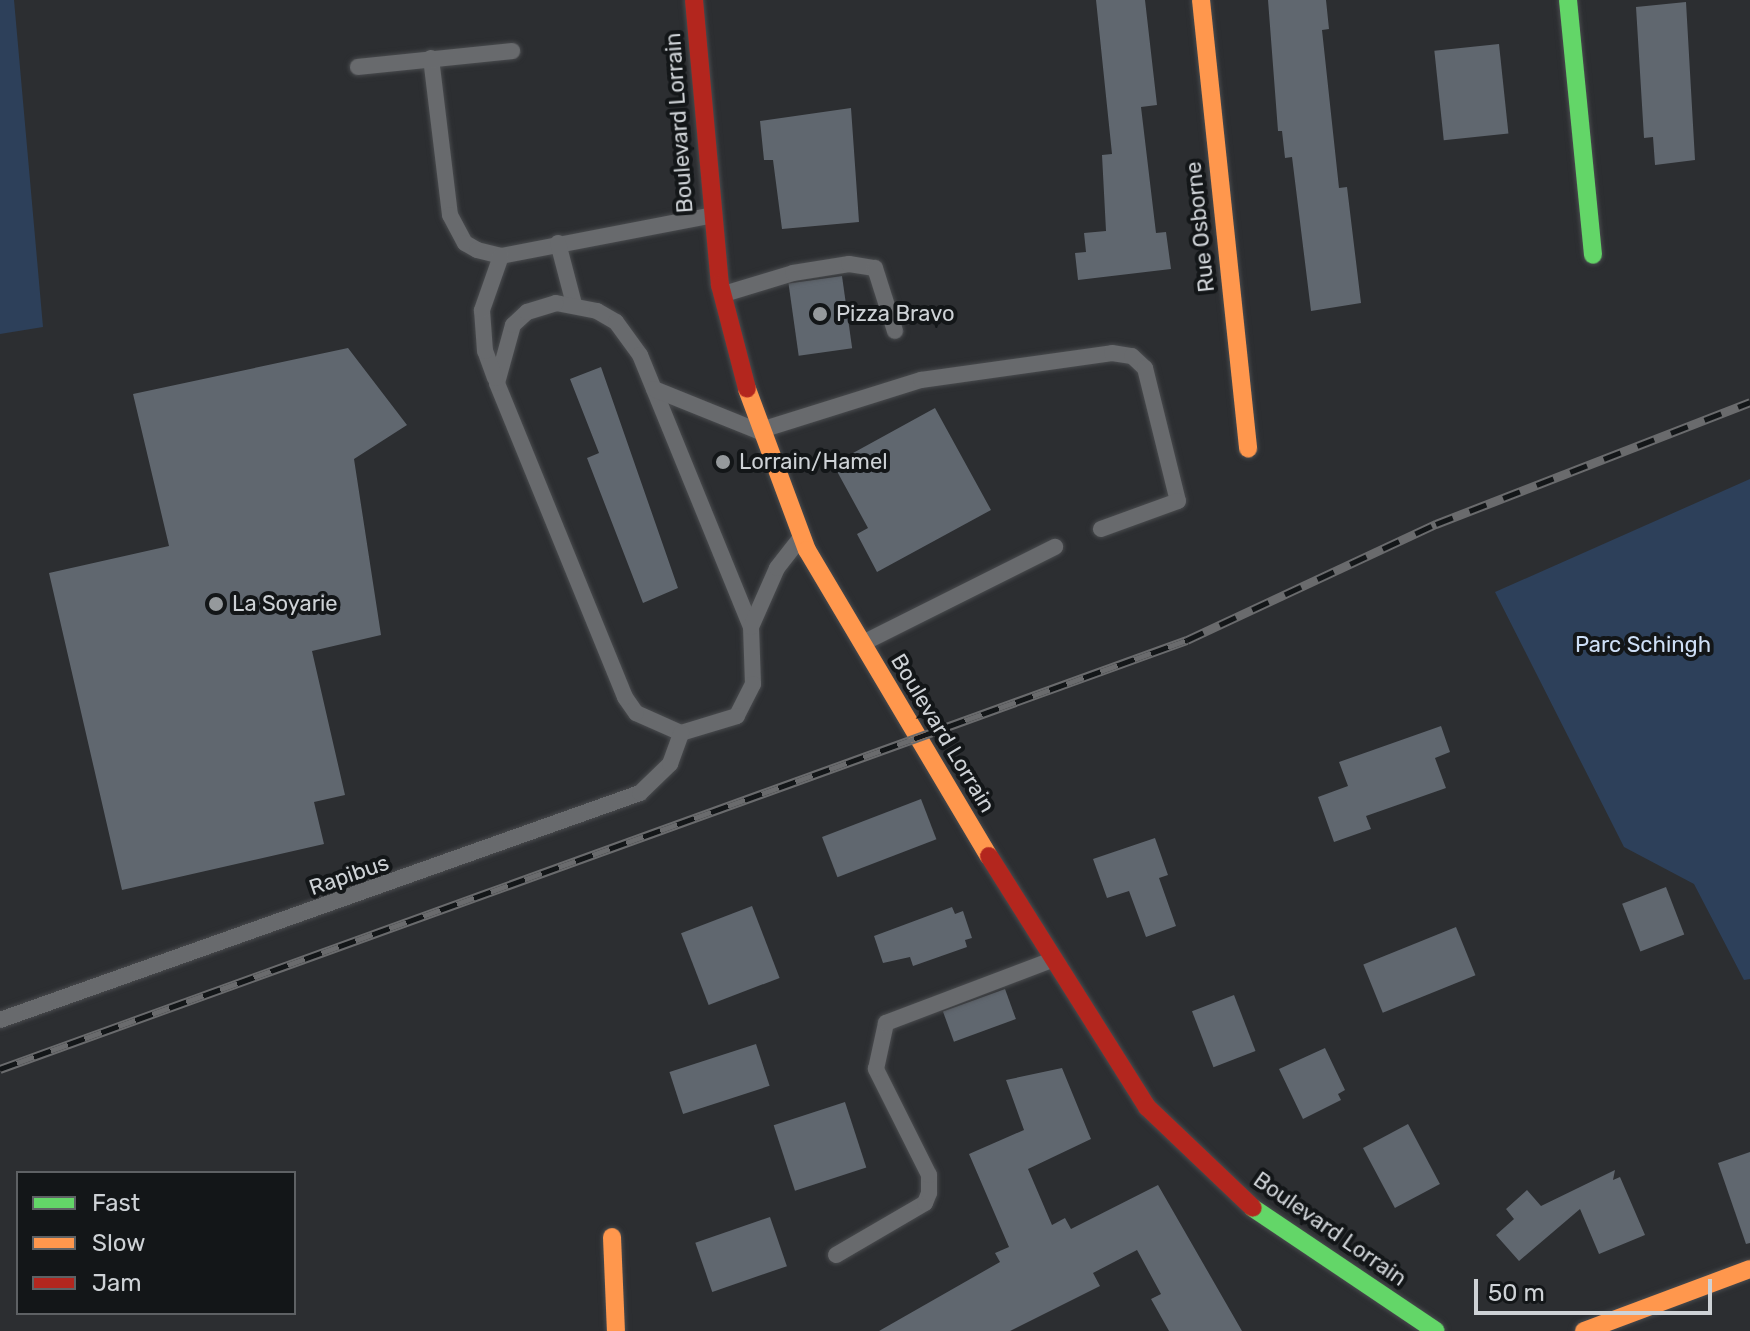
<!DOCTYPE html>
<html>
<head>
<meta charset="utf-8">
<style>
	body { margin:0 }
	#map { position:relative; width:1750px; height:1331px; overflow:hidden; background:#2c2e31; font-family:Rubik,sans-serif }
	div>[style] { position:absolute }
	.green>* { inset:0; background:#2d405a }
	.building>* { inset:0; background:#60676f; transform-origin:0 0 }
	.roads { filter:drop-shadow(0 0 2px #494b4e) drop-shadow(0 0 2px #494b4e) }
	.lane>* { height:16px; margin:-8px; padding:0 8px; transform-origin:8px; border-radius:8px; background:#686a6d }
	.fast>* { height:18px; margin:-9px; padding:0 9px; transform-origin:9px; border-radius:9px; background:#63d668 }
	.slow>* { height:18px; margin:-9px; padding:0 9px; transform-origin:9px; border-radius:9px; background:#ff974d }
	.jam>* { height:18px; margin:-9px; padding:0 9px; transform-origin:9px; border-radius:9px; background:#b3261e }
	.rail>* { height:9px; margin-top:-4.5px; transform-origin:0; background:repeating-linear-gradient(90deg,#131618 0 18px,#6a6b6d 0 36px); box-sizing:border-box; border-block:2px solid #6a6b6d }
	.dots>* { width:22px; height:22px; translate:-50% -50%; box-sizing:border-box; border:4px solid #131618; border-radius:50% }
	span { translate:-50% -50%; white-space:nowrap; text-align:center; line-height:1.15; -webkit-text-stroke:8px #131618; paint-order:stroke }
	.street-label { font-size:22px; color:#ced2d6 }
	.poi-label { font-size:22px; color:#ced2d6 }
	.left { translate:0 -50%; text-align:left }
	.park-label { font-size:22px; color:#cedff6 }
	.legend { position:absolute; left:16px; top:1171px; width:280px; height:144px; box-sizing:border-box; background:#131618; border:2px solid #5e6164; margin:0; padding:10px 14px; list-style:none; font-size:24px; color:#ced2d6 }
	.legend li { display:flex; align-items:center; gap:16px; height:40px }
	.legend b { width:40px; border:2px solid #5e6164 }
	.scale { position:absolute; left:1474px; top:1279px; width:238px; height:36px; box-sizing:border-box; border:4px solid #ced2d6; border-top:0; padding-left:10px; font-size:24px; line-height:28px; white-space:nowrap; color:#ced2d6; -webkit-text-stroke:6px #131618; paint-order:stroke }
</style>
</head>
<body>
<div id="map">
	<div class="green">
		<i style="clip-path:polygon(0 0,14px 0,43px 327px,0 334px)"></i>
		<i style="clip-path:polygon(1750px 479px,1750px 979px,1744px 980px,1694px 884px,1624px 847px,1495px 592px)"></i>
	</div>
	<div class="building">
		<i style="clip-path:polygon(1096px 0,1145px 0,1157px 105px,1141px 107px,1156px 233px,1166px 232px,1171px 269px,1078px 280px,1075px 253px,1086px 252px,1084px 233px,1106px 231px,1102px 155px,1112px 154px)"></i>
		<i style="clip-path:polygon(1268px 0,1326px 0,1329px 29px,1322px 30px,1339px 188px,1347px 187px,1361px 303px,1311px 311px,1292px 157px,1285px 158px,1282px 131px,1278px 131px)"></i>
		<i style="clip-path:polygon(1686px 2px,1695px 160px,1655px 165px,1653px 137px,1644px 138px,1636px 7px)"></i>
		<i style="left:1499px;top:44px;width:90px;height:65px;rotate:84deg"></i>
		<i style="clip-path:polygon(851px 108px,859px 222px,782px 229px,773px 160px,764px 160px,760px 121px)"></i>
		<i style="left:842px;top:276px;width:73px;height:54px;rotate:82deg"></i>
		<i style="clip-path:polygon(348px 348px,407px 425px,354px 459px,381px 635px,312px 651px,345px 795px,314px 802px,324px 844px,122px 890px,49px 573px,169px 546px,133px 394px)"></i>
		<i style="clip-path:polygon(601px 367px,678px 588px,643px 603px,587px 458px,599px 453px,570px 379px)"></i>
		<i style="clip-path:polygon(935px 408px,991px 510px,877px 572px,857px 534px,868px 528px,833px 464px)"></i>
		<i style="clip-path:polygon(1441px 726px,1450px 752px,1435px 758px,1446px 788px,1366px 816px,1371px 829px,1334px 842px,1318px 797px,1348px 786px,1339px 762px)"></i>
		<i style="left:921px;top:799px;width:43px;height:106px;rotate:69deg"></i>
		<i style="clip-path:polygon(1155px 838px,1168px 875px,1159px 878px,1176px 926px,1146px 937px,1129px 891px,1107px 898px,1093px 859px)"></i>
		<i style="left:1666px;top:887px;width:51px;height:47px;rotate:69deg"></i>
		<i style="left:752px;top:906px;width:77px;height:76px;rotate:69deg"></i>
		<i style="clip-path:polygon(952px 907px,955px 914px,963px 911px,972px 938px,965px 940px,967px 947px,913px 966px,910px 957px,883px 963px,874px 936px)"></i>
		<i style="left:1456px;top:927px;width:52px;height:100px;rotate:68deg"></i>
		<i style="left:1005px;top:989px;width:32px;height:66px;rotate:70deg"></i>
		<i style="left:1234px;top:995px;width:60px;height:45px;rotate:69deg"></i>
		<i style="left:756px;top:1044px;width:44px;height:91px;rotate:72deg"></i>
		<i style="clip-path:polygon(1325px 1048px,1345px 1090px,1338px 1094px,1341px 1100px,1303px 1119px,1279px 1069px)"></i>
		<i style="clip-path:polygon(1062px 1068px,1091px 1139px,1028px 1169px,1052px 1225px,1065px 1218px,1071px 1229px,1158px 1185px,1242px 1331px,1169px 1331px,1151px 1299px,1161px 1294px,1137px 1250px,1093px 1273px,1100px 1286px,1010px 1331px,879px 1331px,1000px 1262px,995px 1253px,1009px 1247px,969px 1154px,1024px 1130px,1006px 1080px)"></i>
		<i style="left:845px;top:1102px;width:69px;height:75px;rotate:72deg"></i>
		<i style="left:1408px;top:1124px;width:68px;height:51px;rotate:62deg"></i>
		<i style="clip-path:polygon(1750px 1152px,1750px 1243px,1746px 1244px,1718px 1163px)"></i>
		<i style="clip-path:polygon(1615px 1170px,1613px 1180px,1620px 1177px,1645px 1235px,1599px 1254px,1580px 1209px,1519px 1261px,1496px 1235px,1514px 1219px,1506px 1209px,1527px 1190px,1541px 1206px)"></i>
		<i style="left:770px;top:1217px;width:52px;height:79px;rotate:71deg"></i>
	</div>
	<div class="roads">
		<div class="lane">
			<i style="left:431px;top:58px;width:158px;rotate:83.1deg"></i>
			<i style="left:450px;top:215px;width:32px;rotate:62deg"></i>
			<i style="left:465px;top:243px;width:14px;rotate:30deg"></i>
			<i style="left:477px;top:250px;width:25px;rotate:14deg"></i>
			<i style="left:501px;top:256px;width:212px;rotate:-10.9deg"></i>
			<i style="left:358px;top:67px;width:155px;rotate:-5.9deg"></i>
			<i style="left:558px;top:243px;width:63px;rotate:75.3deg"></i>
			<i style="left:724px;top:294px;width:72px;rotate:-16.9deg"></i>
			<i style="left:793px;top:273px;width:57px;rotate:-9.1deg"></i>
			<i style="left:849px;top:264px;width:26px;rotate:9deg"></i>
			<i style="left:875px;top:268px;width:66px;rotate:72.4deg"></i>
			<i style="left:556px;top:303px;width:42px;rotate:11deg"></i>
			<i style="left:597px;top:311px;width:22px;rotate:30deg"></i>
			<i style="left:616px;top:322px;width:41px;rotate:54deg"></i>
			<i style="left:640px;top:355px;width:294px;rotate:67.8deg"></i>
			<i style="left:751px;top:627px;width:57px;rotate:88deg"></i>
			<i style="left:753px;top:684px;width:36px;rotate:117deg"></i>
			<i style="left:737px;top:716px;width:59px;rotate:163.1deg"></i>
			<i style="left:681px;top:733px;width:49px;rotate:-156deg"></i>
			<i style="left:636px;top:713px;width:19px;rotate:-125deg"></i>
			<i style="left:625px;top:697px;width:339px;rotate:-112.2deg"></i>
			<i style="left:497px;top:383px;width:60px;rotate:-74.6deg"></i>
			<i style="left:513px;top:325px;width:19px;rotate:-43deg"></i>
			<i style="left:527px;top:312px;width:30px;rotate:-17deg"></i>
			<i style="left:495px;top:378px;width:29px;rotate:-110deg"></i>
			<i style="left:485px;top:351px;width:41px;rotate:-94.2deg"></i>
			<i style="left:482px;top:310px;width:57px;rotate:-70.6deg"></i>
			<i style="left:654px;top:389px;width:112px;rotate:22deg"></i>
			<i style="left:758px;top:431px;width:171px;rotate:-17.4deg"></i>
			<i style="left:921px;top:380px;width:193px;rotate:-8deg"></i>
			<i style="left:1112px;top:353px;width:20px;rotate:9deg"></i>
			<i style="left:1132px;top:356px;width:18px;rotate:43deg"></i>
			<i style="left:1145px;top:368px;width:137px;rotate:76.1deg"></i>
			<i style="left:1178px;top:501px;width:82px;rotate:160deg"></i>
			<i style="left:751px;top:627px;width:64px;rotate:-66.2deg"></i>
			<i style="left:777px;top:568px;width:34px;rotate:-52deg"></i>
			<i style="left:863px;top:643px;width:215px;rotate:-26.6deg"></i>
			<i style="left:0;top:1020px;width:679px;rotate:-19.53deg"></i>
			<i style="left:640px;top:793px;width:42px;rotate:-44deg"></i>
			<i style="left:670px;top:764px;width:33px;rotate:-70deg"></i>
			<i style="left:836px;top:1255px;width:103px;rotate:-30.3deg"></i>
			<i style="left:925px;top:1203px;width:11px;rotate:-68deg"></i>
			<i style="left:929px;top:1193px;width:18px;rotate:-90deg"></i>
			<i style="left:929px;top:1175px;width:119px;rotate:-116.6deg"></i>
			<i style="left:876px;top:1069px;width:47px;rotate:-77.7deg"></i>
			<i style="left:886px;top:1023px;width:174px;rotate:-20.8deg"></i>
		</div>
		<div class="fast">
			<i style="left:1568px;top:0;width:256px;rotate:84.4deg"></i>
			<i style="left:1253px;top:1208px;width:220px;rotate:33.9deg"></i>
		</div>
		<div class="slow">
			<i style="left:1201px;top:0;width:451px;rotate:84deg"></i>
			<i style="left:747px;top:389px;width:172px;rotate:69.6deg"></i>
			<i style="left:807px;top:550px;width:356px;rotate:59.3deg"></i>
			<i style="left:612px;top:1237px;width:94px;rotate:87.6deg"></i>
			<i style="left:1584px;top:1331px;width:177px;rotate:-20.5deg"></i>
		</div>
		<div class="jam">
			<i style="left:694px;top:0;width:286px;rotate:84.8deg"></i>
			<i style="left:720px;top:285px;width:107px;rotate:75.4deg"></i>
			<i style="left:989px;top:856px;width:297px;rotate:57.8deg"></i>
			<i style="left:1147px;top:1107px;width:146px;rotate:43.6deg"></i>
		</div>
	</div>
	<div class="rail">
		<i style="left:0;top:1069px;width:1262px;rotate:-19.87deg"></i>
		<i style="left:1187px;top:640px;width:275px;rotate:-25deg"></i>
		<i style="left:1436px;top:524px;width:337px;rotate:-21.2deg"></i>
	</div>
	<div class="dots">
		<i style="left:820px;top:314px;background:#95999c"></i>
		<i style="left:723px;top:462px;background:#95999c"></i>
		<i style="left:216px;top:604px;background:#95999c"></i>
	</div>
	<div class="street-label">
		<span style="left:679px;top:123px;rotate:-94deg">Boulevard Lorrain</span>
		<span style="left:1200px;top:227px;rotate:-96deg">Rue Osborne</span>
		<span style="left:943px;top:733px;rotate:59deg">Boulevard Lorrain</span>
		<span style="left:349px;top:875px;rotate:-19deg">Rapibus</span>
		<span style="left:1330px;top:1229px;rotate:35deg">Boulevard Lorrain</span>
	</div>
	<div class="poi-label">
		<span class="left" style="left:836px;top:314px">Pizza Bravo</span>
		<span class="left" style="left:739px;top:462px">Lorrain/Hamel</span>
		<span class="left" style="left:232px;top:604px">La Soyarie</span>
	</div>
	<div class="park-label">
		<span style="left:1643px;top:645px">Parc Schingh</span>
	</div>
	<ul class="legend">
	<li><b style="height:10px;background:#63d668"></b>Fast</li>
	<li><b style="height:10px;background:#ff974d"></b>Slow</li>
	<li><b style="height:10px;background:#b3261e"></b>Jam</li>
	</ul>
	<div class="scale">50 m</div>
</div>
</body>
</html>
